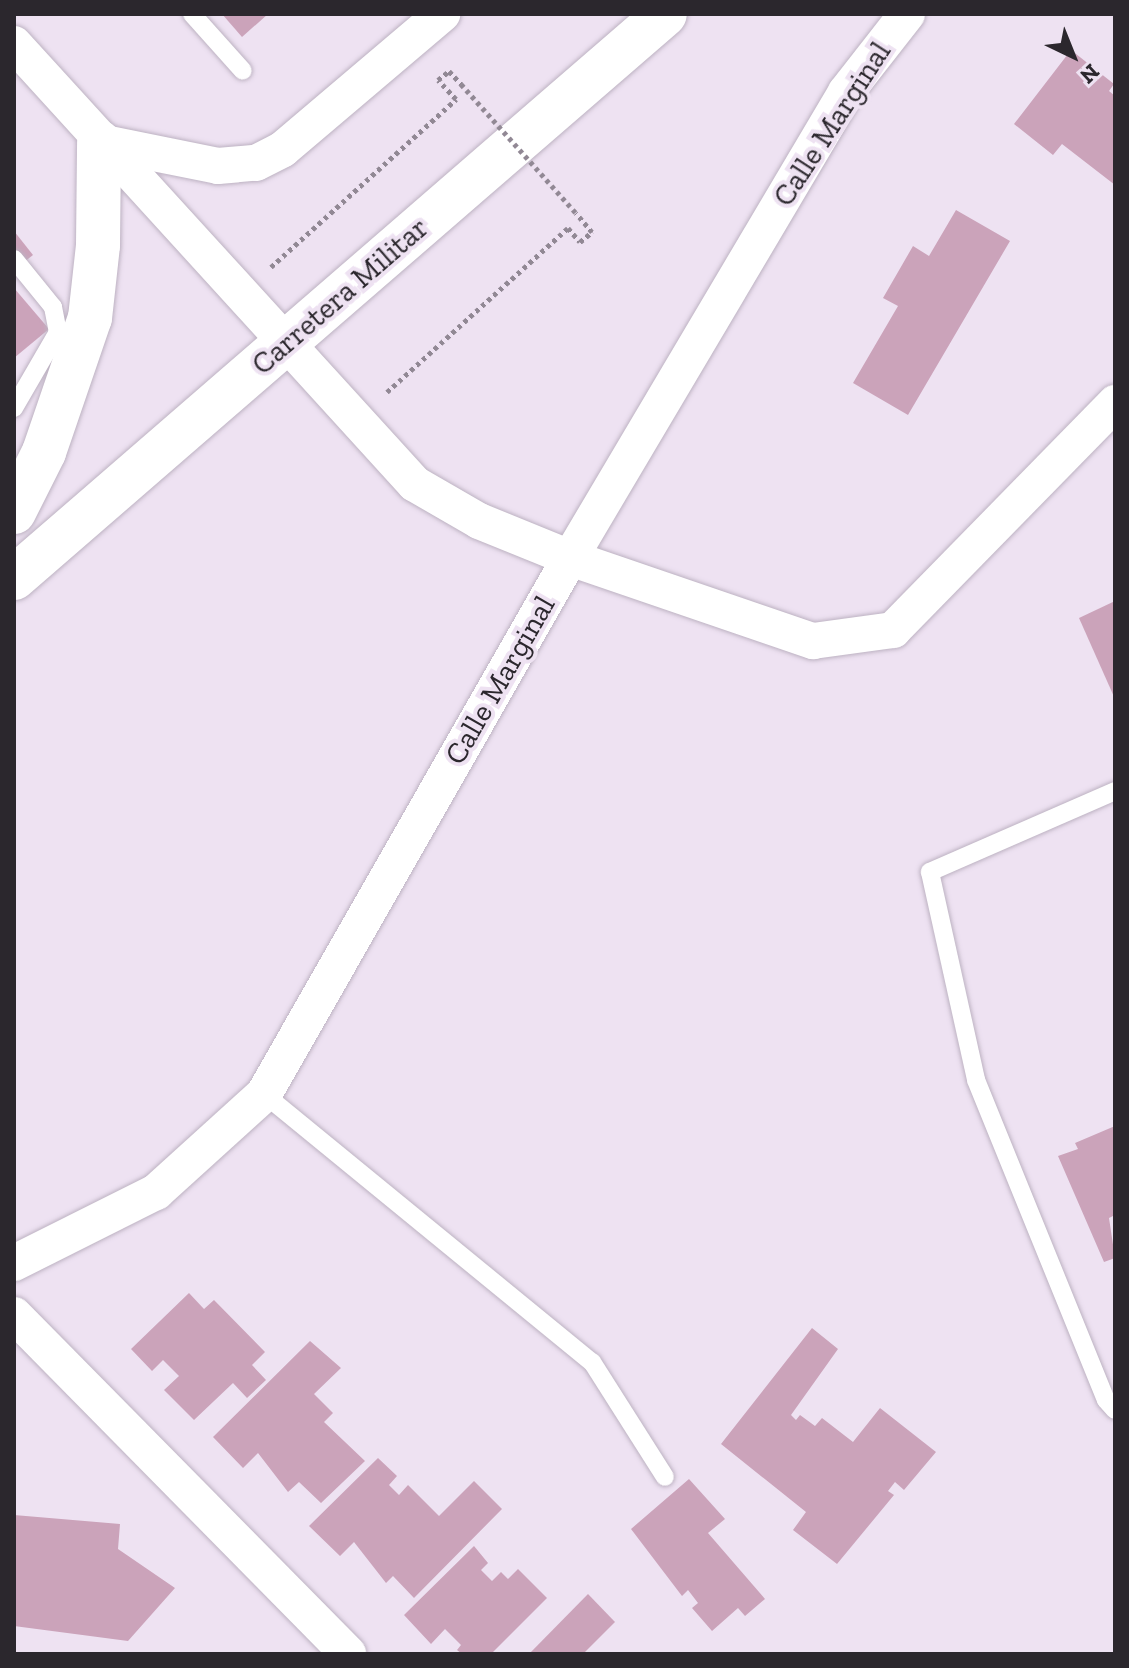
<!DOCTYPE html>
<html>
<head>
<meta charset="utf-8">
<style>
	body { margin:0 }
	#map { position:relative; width:1129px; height:1668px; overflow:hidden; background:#eee2f2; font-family:"Zilla Slab",serif }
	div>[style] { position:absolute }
	.building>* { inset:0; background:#cba3ba }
	.path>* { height:5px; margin-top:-2.5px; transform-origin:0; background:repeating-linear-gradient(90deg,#918894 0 4px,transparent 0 8px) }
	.roads { filter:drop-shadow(0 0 2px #bdb2c2) drop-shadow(0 0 2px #bdb2c2) }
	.lane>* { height:18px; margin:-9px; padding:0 9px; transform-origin:9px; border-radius:9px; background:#fff }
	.street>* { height:36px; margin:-18px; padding:0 18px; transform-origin:18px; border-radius:18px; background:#fff }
	.primary>* { height:44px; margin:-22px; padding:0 22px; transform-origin:22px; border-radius:22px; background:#fff }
	.path-bridge>* { height:5px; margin-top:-2.5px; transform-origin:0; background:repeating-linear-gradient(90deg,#918894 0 4px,transparent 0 8px) }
	span { translate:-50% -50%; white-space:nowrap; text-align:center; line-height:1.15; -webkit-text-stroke:8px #eee2f2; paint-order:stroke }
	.street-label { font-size:30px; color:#2b272d }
	.frame { position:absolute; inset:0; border:16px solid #2b272d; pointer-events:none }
	.north { position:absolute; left:1033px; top:16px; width:80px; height:80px; -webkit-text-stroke:6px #eee2f2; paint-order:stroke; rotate:137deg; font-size:22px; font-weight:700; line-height:32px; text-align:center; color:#2b272d }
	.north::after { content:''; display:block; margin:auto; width:28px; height:36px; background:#2b272d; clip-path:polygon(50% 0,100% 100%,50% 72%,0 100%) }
</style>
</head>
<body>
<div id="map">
	<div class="building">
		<i style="clip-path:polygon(222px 14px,268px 14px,242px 37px)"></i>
		<i style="clip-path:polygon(1071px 50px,1114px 84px,1109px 91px,1115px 96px,1115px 185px,1062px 144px,1053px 155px,1014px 124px)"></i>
		<i style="clip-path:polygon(956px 210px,1010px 241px,908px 415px,853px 383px,898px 306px,883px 298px,913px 246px,929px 256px)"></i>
		<i style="clip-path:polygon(14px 231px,33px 255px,14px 270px)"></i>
		<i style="clip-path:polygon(14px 288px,49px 329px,14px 358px)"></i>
		<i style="clip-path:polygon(1115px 601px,1115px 699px,1079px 618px)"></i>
		<i style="clip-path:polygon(1115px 1126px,1115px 1215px,1109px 1218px,1115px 1258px,1104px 1262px,1058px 1156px,1078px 1149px,1075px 1143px)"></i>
		<i style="clip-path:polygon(189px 1293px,204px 1309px,214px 1300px,265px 1352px,252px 1365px,266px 1380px,247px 1398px,233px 1383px,194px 1420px,164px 1390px,179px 1376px,163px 1360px,152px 1371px,131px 1349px)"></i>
		<i style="clip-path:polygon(812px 1328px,838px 1349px,791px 1415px,796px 1420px,800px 1415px,815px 1426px,822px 1418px,853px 1442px,880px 1408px,936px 1452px,904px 1490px,895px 1482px,888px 1491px,894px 1495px,837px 1564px,793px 1530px,806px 1512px,721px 1444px)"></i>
		<i style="clip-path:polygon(310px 1341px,341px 1368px,314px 1394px,333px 1413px,324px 1422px,365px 1461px,321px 1503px,299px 1482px,288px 1492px,258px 1453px,243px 1468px,213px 1437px)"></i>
		<i style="clip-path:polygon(378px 1458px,397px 1476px,389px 1485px,399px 1495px,408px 1485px,439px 1516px,474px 1481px,502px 1509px,414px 1598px,393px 1576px,386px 1583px,354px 1542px,340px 1556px,309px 1526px)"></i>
		<i style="clip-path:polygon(689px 1479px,725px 1519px,708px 1533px,765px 1599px,745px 1616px,738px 1608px,712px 1631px,692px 1608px,698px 1603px,688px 1590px,682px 1596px,631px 1529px)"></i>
		<i style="clip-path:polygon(14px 1515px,120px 1524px,118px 1549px,175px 1588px,128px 1641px,14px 1626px)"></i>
		<i style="clip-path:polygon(474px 1546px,488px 1563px,481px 1570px,492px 1581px,501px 1572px,508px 1579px,518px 1569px,547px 1598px,491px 1654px,462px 1654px,457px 1650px,461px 1645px,445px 1629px,431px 1644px,404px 1615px)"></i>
		<i style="clip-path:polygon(588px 1594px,615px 1622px,583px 1654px,529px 1654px)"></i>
	</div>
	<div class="path">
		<i style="left:271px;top:267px;width:250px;rotate:-42.2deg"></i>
		<i style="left:456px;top:99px;width:26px;rotate:-133deg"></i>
		<i style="left:438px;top:80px;width:14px;rotate:-39deg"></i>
		<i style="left:449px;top:71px;width:18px;rotate:47deg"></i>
		<i style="left:387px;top:392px;width:244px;rotate:-42.2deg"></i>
		<i style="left:568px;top:228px;width:18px;rotate:49deg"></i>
		<i style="left:580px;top:242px;width:16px;rotate:-40deg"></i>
		<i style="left:592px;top:232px;width:25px;rotate:-130deg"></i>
	</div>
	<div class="roads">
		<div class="lane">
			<i style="left:192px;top:14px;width:76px;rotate:48.2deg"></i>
			<i style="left:14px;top:259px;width:62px;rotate:50.9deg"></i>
			<i style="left:53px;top:307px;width:25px;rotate:79deg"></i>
			<i style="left:58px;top:332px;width:88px;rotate:120.1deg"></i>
			<i style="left:1115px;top:791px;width:202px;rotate:156.4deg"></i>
			<i style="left:930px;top:872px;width:213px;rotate:77.5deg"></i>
			<i style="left:976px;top:1080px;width:345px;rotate:67.9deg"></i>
			<i style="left:1106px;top:1400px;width:13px;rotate:48deg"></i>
			<i style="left:264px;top:1094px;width:424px;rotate:39.3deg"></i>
			<i style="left:592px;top:1362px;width:136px;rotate:57.6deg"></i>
		</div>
		<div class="street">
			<i style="left:14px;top:44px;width:595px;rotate:47.66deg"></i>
			<i style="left:415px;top:484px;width:74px;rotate:30deg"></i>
			<i style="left:479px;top:521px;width:98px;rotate:22.1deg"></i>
			<i style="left:570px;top:558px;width:257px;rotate:18.9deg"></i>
			<i style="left:813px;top:641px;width:81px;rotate:-7.8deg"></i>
			<i style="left:893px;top:630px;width:318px;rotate:-45.6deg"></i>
			<i style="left:99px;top:142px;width:121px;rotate:11.4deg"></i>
			<i style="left:218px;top:166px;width:38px;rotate:-5deg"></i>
			<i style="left:256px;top:163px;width:30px;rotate:-27deg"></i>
			<i style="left:283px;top:149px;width:209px;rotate:-40.3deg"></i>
			<i style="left:14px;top:1263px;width:159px;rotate:-26.6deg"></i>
			<i style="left:156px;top:1192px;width:146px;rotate:-42.2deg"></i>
			<i style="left:264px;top:1094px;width:617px;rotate:-60.28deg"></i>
			<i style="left:570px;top:558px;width:542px;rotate:-59.36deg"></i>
			<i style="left:846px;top:92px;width:99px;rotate:-52deg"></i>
			<i style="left:14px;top:1315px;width:476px;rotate:45.4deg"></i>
		</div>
		<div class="primary">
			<i style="left:14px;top:512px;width:67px;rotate:-63.4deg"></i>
			<i style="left:44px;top:452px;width:142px;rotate:-71.1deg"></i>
			<i style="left:90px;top:318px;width:73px;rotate:-83.7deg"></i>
			<i style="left:98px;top:245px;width:103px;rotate:-89.4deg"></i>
			<i style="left:14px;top:578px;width:861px;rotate:-40.9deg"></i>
		</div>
	</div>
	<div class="path-bridge">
		<i style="left:461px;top:84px;width:173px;rotate:48.3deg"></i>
	</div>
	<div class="street-label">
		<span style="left:832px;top:124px;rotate:-57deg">Calle Marginal</span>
		<span style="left:340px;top:296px;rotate:-41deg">Carretera Militar</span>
		<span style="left:500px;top:680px;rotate:-60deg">Calle Marginal</span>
	</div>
	<div class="frame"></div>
	<div class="north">N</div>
</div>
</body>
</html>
